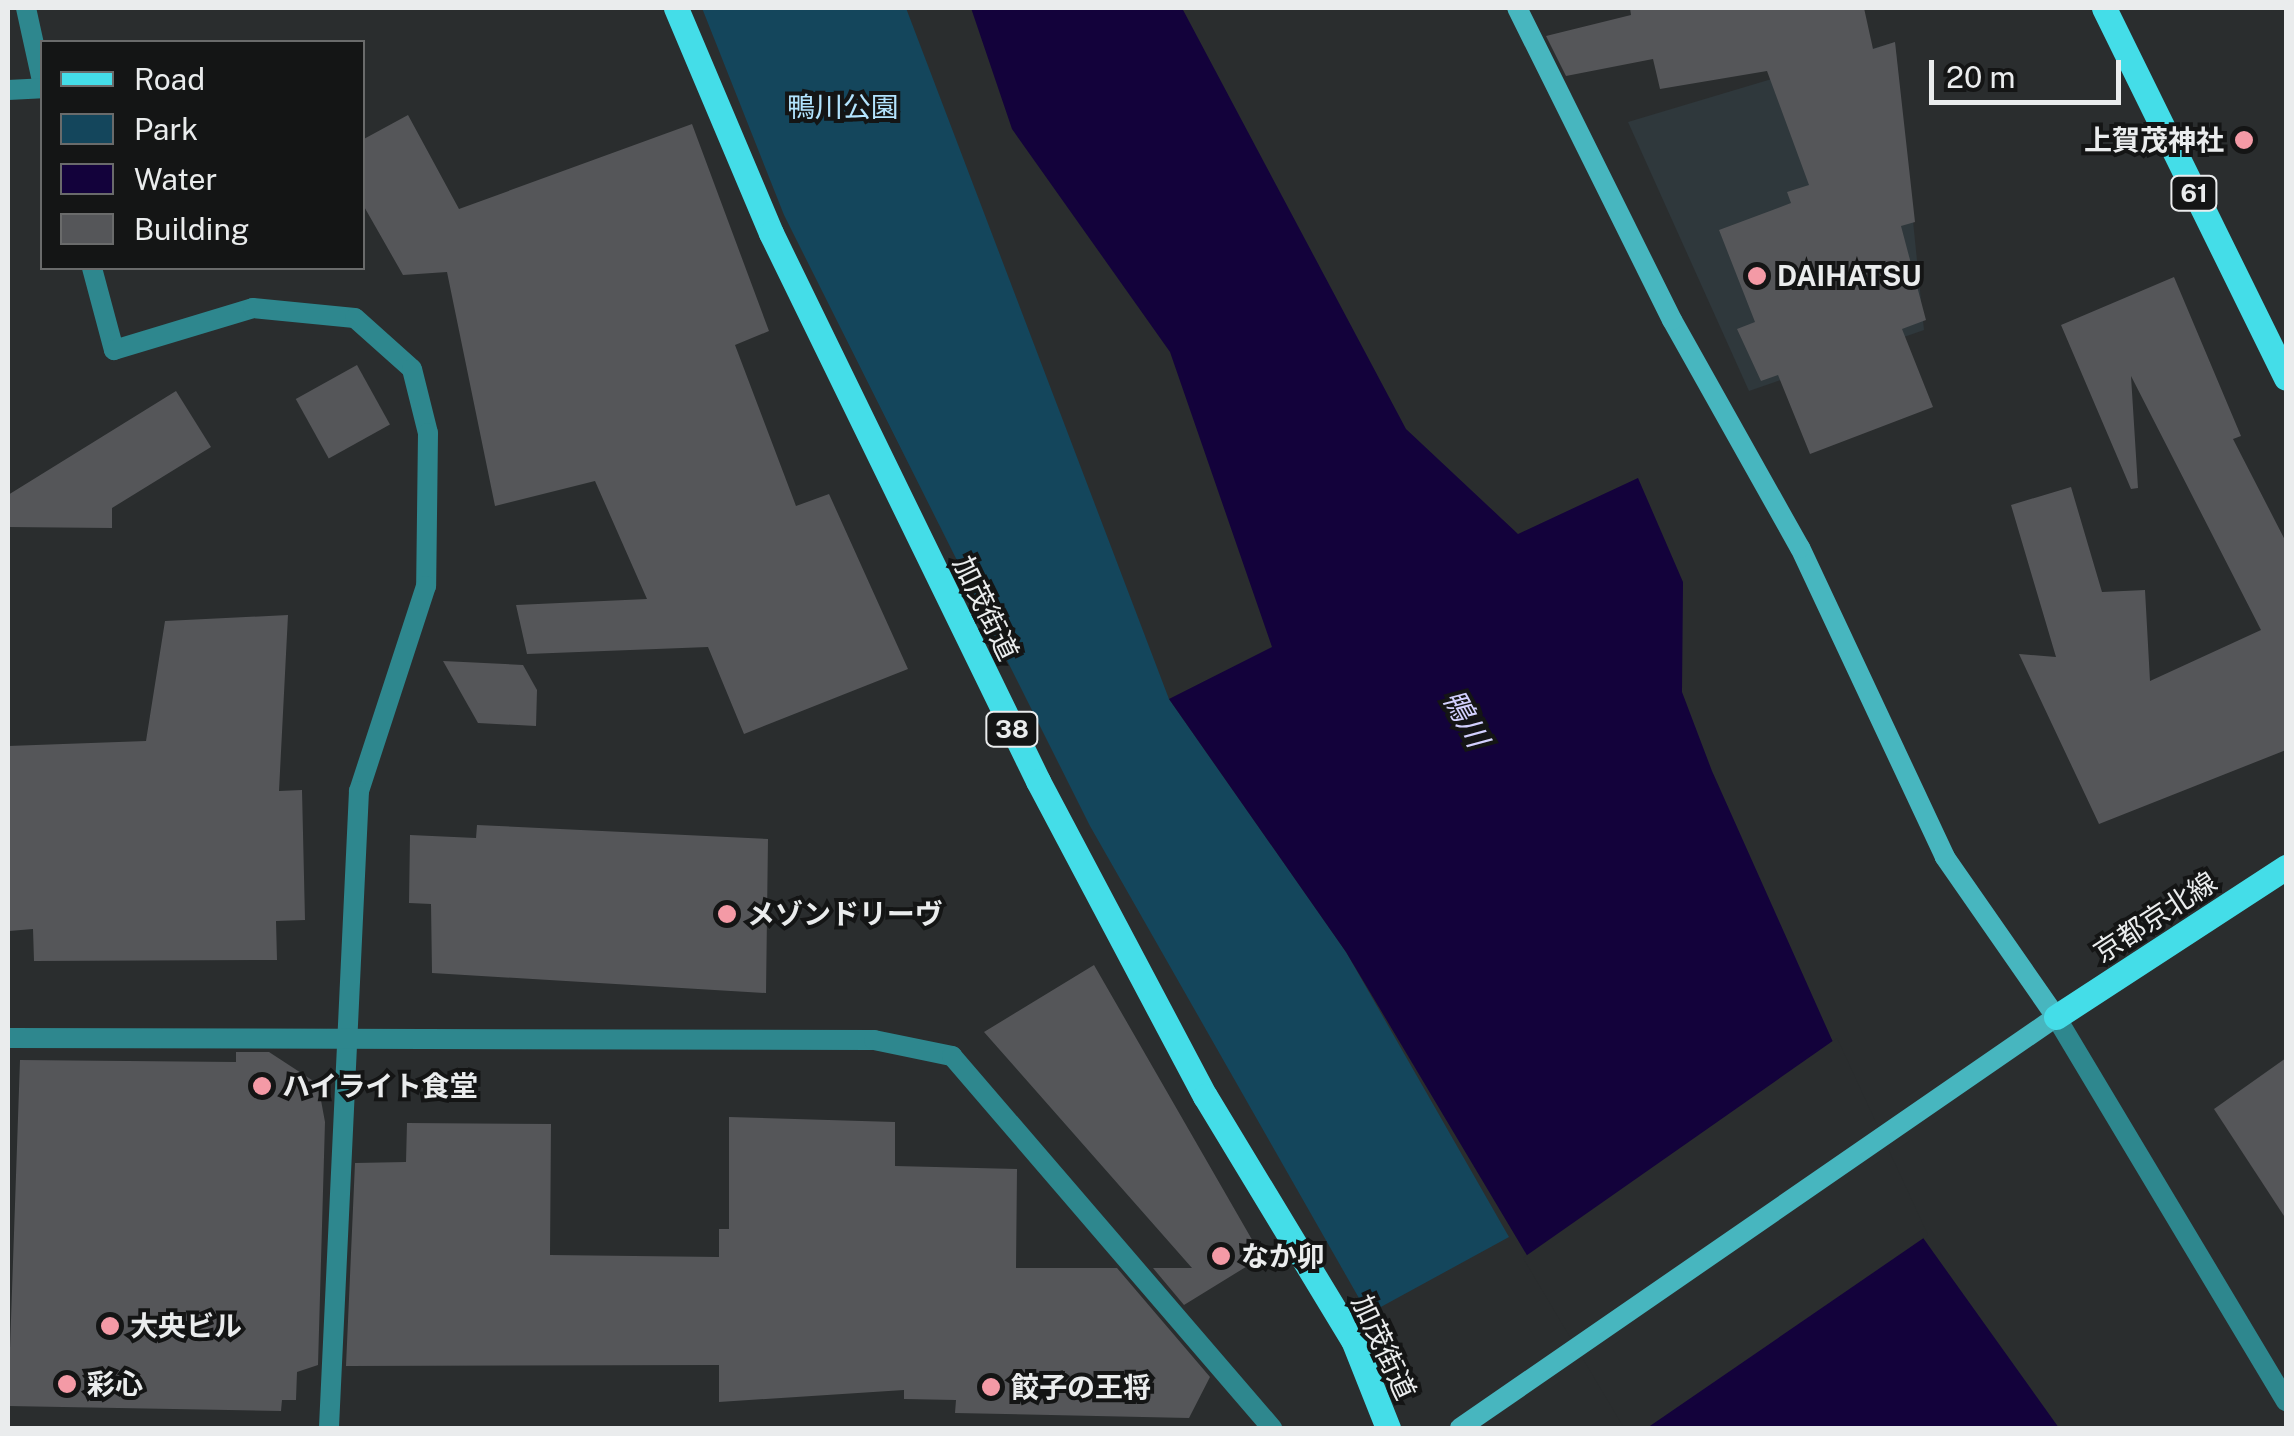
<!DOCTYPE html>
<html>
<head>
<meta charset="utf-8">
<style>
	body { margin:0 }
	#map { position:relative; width:2294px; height:1436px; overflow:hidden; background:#2a2d2e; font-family:"Public Sans","Noto Sans JP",sans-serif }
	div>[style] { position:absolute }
	.built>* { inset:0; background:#2f383c }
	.green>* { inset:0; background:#14465c }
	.water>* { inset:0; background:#13023b }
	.pier>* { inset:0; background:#2a2d2e }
	.building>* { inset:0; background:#555659; transform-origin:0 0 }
	.street>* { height:20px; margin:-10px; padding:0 10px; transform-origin:10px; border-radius:10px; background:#2e878e }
	.secondary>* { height:20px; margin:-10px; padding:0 10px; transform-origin:10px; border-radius:10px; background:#47b6bf }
	.primary>* { height:25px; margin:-12.5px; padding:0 12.5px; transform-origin:12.5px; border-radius:12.5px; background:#44dde8 }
	.dots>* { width:28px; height:28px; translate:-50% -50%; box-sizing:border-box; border:5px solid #141515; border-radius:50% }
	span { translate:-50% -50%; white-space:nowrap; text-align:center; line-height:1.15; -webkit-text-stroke:8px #141515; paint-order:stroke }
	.shield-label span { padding:2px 8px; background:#141515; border:2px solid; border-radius:8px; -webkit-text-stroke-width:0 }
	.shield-label { font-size:25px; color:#eaeced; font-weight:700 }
	.park-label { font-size:28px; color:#b3e4fe }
	.poi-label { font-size:28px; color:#eaeced; font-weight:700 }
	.right { translate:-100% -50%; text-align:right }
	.left { translate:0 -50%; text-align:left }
	.street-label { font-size:28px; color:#eaeced }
	.water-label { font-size:30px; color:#d2d0fd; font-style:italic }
	.frame { position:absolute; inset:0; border:10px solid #eaeced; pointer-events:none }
	.legend { position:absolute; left:40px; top:40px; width:325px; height:230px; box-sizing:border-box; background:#141515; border:2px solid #6a6b6b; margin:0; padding:12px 18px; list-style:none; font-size:30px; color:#eaeced }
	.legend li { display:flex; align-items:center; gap:20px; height:50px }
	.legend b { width:50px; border:2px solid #6a6b6b }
	.scale { position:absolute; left:1929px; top:60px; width:192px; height:45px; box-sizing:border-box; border:5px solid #eaeced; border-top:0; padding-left:12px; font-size:30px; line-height:35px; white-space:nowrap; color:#eaeced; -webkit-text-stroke:8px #141515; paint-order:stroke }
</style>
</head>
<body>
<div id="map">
	<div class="built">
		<i style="clip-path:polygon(1895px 42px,1924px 330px,1749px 391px,1628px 122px)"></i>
	</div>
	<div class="green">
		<i style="clip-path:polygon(702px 8px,906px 8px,1169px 699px,1346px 952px,1509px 1237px,1368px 1314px,1090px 826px,784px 215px)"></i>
	</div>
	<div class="water">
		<i style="clip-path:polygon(971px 8px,1182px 8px,1406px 429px,1518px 534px,1638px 478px,1683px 582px,1682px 692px,1712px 771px,1916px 1228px,2059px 1428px,1630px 1428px,1346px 952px,1169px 699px,1272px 647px,1170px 352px,1012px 129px)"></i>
	</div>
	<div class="pier">
		<i style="clip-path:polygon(1837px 1038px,1928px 1235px,1647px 1428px,1624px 1428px,1523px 1258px)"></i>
	</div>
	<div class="building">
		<i style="clip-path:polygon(1630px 8px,1864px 8px,1873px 49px,1895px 42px,1915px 222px,1901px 226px,1926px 320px,1902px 329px,1933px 407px,1810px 454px,1778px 375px,1761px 381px,1737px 329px,1755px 322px,1719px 230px,1791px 203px,1787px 192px,1809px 185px,1767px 71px,1660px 89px,1653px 59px,1566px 76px,1546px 36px,1631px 15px)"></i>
		<i style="clip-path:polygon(408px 115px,459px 209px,692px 124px,769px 331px,735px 345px,796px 506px,829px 494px,908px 669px,744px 734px,708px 647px,527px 654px,516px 605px,647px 599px,595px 481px,495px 506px,447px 272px,403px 275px,362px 203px,362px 140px)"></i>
		<i style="clip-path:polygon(2174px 277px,2241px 436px,2233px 439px,2286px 542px,2286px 750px,2099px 824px,2019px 654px,2056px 657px,2011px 505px,2071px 487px,2102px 592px,2145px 590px,2150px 681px,2261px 630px,2131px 376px,2138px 488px,2131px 489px,2061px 325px)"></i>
		<i style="left:357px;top:365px;width:68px;height:70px;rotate:61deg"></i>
		<i style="clip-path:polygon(176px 391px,211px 447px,112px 508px,112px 528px,8px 527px,8px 495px)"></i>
		<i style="clip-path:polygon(288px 615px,279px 791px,302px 790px,305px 920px,276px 921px,277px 960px,34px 961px,33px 929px,9px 931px,8px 746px,146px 741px,165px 621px)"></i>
		<i style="clip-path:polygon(443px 661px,523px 665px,537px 690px,536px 726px,478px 723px)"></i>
		<i style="clip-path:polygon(477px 825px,768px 839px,766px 993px,432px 973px,431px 904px,409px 903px,410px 835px,476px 838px)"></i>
		<i style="clip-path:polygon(1094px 965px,1262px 1257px,1184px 1305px,1153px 1268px,1192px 1268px,984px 1032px)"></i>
		<i style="clip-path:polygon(236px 1052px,269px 1052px,318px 1084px,325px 1122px,318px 1365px,297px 1372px,296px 1400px,282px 1400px,281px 1411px,8px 1406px,20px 1060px,236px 1062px)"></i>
		<i style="clip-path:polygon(2286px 1058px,2286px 1219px,2214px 1109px)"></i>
		<i style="clip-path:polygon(729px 1117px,895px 1122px,895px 1166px,1017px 1169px,1016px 1268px,1117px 1268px,1210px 1377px,1189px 1418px,955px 1413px,956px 1400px,904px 1399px,904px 1390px,719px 1402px,719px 1365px,346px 1366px,355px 1163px,406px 1162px,407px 1123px,551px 1124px,550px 1255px,719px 1257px,719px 1229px,729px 1229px)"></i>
	</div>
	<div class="street">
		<i style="left:26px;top:8px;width:75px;rotate:77.6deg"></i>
		<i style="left:8px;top:90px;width:34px;rotate:-3deg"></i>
		<i style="left:92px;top:268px;width:85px;rotate:75deg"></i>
		<i style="left:114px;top:350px;width:145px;rotate:-16.8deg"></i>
		<i style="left:253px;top:308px;width:102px;rotate:5.6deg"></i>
		<i style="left:355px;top:318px;width:76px;rotate:41.8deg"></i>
		<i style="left:412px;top:369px;width:66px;rotate:76deg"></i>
		<i style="left:428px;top:433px;width:153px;rotate:90.7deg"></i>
		<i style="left:426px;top:586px;width:216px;rotate:108.1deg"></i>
		<i style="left:359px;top:791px;width:638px;rotate:92.7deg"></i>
		<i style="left:2056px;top:1017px;width:448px;rotate:59.1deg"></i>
		<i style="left:8px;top:1038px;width:866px;rotate:0.13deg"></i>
		<i style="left:874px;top:1040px;width:80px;rotate:11.6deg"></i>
		<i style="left:952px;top:1056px;width:491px;rotate:49.3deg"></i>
	</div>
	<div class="secondary">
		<i style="left:1460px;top:1428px;width:724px;rotate:-34.59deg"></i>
		<i style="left:2056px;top:1017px;width:195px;rotate:-124.8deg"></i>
		<i style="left:1945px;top:857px;width:341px;rotate:-115.1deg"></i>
		<i style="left:1800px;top:548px;width:261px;rotate:-119.3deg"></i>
		<i style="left:1672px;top:320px;width:348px;rotate:-116.4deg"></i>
	</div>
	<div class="primary">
		<i style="left:676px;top:8px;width:244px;rotate:67.1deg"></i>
		<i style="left:771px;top:233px;width:610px;rotate:64.02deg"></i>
		<i style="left:1038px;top:781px;width:357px;rotate:62.1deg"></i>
		<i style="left:1205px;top:1096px;width:285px;rotate:58.8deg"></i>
		<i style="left:1353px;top:1340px;width:95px;rotate:68.3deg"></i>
		<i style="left:2104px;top:8px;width:412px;rotate:63.8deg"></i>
		<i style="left:2056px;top:1017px;width:275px;rotate:-33.1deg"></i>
	</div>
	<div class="dots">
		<i style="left:2244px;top:140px;background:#f49aa6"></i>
		<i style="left:1757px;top:276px;background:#f49aa6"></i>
		<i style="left:727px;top:914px;background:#f49aa6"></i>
		<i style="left:262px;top:1086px;background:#f49aa6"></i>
		<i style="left:1221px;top:1256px;background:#f49aa6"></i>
		<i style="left:110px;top:1326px;background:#f49aa6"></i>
		<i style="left:67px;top:1384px;background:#f49aa6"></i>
		<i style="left:991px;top:1387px;background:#f49aa6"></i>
	</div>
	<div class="shield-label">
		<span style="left:2194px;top:193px">61</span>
		<span style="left:1012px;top:729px">38</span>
	</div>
	<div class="park-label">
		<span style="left:843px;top:107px">鴨川公園</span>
	</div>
	<div class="poi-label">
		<span class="right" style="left:2224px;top:140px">上賀茂神社</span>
		<span class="left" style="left:1777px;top:276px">DAIHATSU</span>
		<span class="left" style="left:747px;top:914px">メゾンドリーヴ</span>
		<span class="left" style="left:282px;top:1086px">ハイライト食堂</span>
		<span class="left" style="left:1241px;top:1256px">なか卯</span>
		<span class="left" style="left:130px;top:1326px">大央ビル</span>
		<span class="left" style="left:87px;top:1384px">彩心</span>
		<span class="left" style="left:1011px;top:1387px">餃子の王将</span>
	</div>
	<div class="street-label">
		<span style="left:986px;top:608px;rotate:64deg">加茂街道</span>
		<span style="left:2155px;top:917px;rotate:-33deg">京都京北線</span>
		<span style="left:1384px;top:1347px;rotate:65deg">加茂街道</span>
	</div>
	<div class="water-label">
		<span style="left:1466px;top:718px;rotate:61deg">鴨川</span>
	</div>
	<div class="frame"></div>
	<ul class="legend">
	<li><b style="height:12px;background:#44dde8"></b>Road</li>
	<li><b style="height:28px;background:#14465c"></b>Park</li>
	<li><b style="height:28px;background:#13023b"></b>Water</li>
	<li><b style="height:28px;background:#555659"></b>Building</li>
	</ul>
	<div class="scale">20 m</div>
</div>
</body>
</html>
